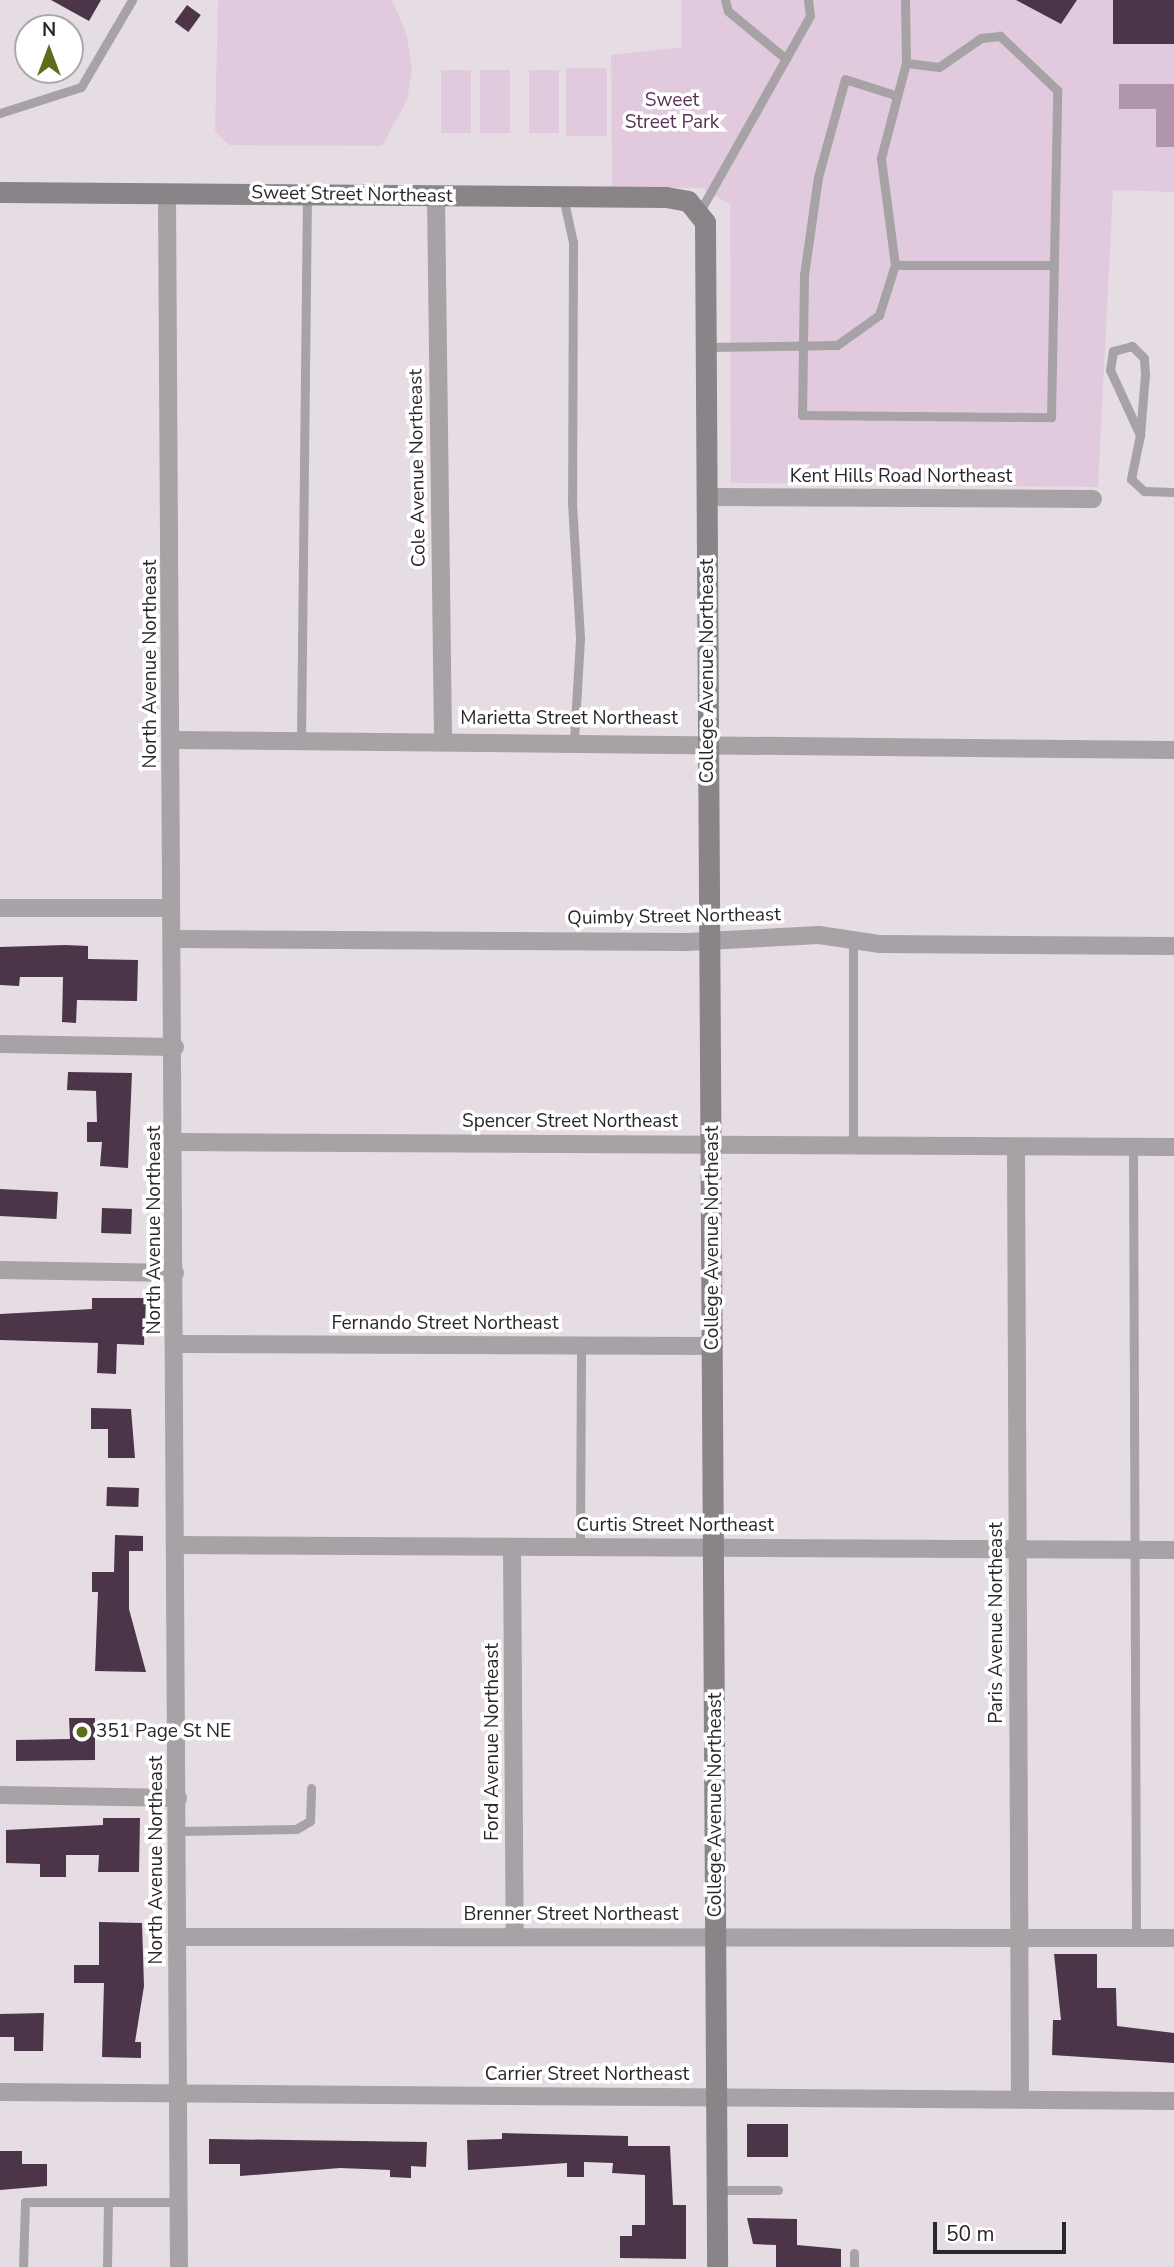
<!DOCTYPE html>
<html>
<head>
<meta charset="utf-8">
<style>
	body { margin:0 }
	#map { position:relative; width:1174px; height:2267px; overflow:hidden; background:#e6dde4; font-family:"Nunito Sans",sans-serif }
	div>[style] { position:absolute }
	.green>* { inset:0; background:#e2cade; transform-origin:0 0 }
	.water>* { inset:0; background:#b195ad }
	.building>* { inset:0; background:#4c3549; transform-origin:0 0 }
	.lane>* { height:9px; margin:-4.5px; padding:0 4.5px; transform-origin:4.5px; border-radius:4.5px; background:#a6a2a5 }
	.street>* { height:18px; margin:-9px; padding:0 9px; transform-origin:9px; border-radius:9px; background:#a6a2a5 }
	.secondary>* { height:21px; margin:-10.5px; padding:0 10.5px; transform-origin:10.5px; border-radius:10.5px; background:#898488 }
	.dots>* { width:19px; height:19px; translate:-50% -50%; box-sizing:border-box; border:4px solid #fff; border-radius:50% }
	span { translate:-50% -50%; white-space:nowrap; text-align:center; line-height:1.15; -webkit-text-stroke:7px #fff; paint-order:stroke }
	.park-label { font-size:19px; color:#583154 }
	.street-label { font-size:19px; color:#2a272a }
	.poi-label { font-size:19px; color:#2a272a }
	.left { translate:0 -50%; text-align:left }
	.north { position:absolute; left:14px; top:14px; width:70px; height:70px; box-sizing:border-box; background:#fff; border:2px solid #aaa9aa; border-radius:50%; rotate:0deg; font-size:19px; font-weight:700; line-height:28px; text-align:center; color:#2a272a }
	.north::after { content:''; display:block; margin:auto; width:24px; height:32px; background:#5c6e1c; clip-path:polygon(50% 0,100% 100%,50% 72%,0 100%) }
	.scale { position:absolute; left:933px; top:2222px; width:133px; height:32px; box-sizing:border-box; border:4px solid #2a272a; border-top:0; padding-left:9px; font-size:21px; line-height:24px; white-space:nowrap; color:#2a272a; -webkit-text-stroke:5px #fff; paint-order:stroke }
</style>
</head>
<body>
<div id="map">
	<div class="green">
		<i style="clip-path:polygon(218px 0,392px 0,407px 35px,412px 71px,407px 100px,382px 146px,229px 145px,215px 132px)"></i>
		<i style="clip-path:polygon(681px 0,1174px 0,1174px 192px,1113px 190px,1098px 487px,731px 483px,730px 204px,701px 188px,612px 187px,611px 55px,682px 47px)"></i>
		<i style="left:566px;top:68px;width:41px;height:68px"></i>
		<i style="left:441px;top:70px;width:30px;height:63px"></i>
		<i style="left:480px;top:70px;width:30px;height:63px"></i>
		<i style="left:529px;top:70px;width:30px;height:63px"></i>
	</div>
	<div class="water">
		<i style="clip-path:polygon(1119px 84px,1174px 84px,1174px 147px,1156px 147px,1156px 109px,1119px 109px)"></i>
	</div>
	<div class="building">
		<i style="clip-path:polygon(51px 0,101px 0,89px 21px)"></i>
		<i style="clip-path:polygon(1016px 0,1077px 0,1061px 24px)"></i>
		<i style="left:1113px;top:0;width:61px;height:44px"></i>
		<i style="left:187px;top:5px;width:17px;height:21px;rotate:36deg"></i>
		<i style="clip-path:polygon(65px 945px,88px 946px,88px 959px,138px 960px,137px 1001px,77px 1000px,76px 1023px,62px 1022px,63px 977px,20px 977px,19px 986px,0 985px,0 947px)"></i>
		<i style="clip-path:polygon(68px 1072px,132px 1073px,128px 1168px,100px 1166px,102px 1142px,87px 1142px,87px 1122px,97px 1122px,96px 1091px,67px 1090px)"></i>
		<i style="left:0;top:1189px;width:58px;height:27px;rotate:3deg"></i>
		<i style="left:102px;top:1208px;width:30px;height:25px;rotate:2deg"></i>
		<i style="clip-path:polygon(92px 1298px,146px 1298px,144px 1345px,117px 1344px,116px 1374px,97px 1373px,98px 1343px,0 1340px,0 1314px,92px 1309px)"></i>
		<i style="clip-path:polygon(91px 1408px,131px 1409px,135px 1458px,108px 1458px,108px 1429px,91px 1429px)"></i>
		<i style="left:107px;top:1487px;width:32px;height:19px;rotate:2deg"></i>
		<i style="clip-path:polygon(115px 1535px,143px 1536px,143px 1551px,129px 1551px,129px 1609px,146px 1672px,95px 1671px,98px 1592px,92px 1592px,92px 1572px,114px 1572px)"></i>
		<i style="clip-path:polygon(69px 1718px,95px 1718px,95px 1760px,16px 1761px,16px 1740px,70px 1739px)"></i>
		<i style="clip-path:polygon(103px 1818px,140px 1818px,139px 1872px,98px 1872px,99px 1855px,66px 1855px,66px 1877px,40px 1877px,40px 1864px,6px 1863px,6px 1830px,103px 1825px)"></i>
		<i style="clip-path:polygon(99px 1922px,142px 1923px,144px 1986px,135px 2042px,141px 2042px,141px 2058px,102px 2057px,104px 1983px,74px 1983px,74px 1965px,99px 1965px)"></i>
		<i style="clip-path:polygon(1054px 1954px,1097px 1954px,1097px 1988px,1116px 1988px,1117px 2026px,1174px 2033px,1174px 2063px,1052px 2055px,1053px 2020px,1061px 2020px)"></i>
		<i style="clip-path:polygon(44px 2013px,43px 2051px,14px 2051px,14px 2037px,0 2037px,0 2014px)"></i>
		<i style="left:747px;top:2124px;width:41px;height:33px"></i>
		<i style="clip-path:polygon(502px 2133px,628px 2136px,628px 2146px,670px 2146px,673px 2205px,686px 2205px,686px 2259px,620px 2258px,620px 2236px,632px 2236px,632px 2225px,645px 2225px,645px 2175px,612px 2173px,613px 2163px,584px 2162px,584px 2177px,567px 2177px,567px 2163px,468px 2170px,467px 2140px,502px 2139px)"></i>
		<i style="clip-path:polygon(209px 2139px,427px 2142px,426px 2167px,411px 2166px,411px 2178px,390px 2177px,390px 2170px,340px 2168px,240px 2176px,240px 2164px,209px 2164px)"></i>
		<i style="clip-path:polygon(0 2151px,22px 2151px,22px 2164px,47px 2164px,47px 2186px,0 2190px)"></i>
		<i style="clip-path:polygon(747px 2218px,797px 2219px,797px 2245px,841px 2249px,841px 2267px,776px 2267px,776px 2245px,753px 2244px)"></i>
	</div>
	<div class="lane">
		<i style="left:725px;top:0;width:11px;rotate:75deg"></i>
		<i style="left:728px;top:11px;width:75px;rotate:39.6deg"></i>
		<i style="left:895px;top:95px;width:52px;rotate:-162.3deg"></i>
		<i style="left:845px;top:79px;width:102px;rotate:105.4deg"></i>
		<i style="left:818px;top:177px;width:99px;rotate:98.1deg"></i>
		<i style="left:804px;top:275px;width:140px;rotate:90.8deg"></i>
		<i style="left:802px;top:415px;width:249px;rotate:0.5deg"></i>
		<i style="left:1051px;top:417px;width:327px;rotate:-88.9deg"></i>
		<i style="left:1057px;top:90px;width:79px;rotate:-136.5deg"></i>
		<i style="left:1000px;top:36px;width:19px;rotate:174deg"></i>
		<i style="left:981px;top:38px;width:51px;rotate:145.4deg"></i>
		<i style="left:939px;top:67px;width:33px;rotate:-173deg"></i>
		<i style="left:0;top:113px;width:85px;rotate:-17.8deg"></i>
		<i style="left:81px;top:87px;width:101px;rotate:-59.6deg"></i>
		<i style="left:563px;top:197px;width:46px;rotate:77.5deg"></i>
		<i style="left:573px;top:242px;width:261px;rotate:90.2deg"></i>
		<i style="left:572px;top:503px;width:136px;rotate:86.6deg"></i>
		<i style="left:580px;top:639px;width:101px;rotate:93.4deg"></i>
		<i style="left:700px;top:211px;width:224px;rotate:-60.6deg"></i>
		<i style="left:810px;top:16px;width:16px;rotate:-97deg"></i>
		<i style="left:895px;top:265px;width:157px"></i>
		<i style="left:708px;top:347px;width:129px;rotate:-0.9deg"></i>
		<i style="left:837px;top:345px;width:52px;rotate:-35.5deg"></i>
		<i style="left:879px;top:315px;width:52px;rotate:-72.3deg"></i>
		<i style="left:895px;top:265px;width:108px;rotate:-97.5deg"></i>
		<i style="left:881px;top:158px;width:98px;rotate:-75.3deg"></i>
		<i style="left:906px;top:63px;width:63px;rotate:-90.9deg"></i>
		<i style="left:1140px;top:435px;width:61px;rotate:-85.3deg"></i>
		<i style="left:1145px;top:374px;width:16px;rotate:-94deg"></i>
		<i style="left:1144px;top:358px;width:17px;rotate:-135deg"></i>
		<i style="left:1132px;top:346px;width:20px;rotate:165deg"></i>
		<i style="left:1113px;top:351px;width:19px;rotate:99deg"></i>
		<i style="left:1110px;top:370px;width:72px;rotate:65.2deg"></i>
		<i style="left:1140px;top:435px;width:45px;rotate:101.6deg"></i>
		<i style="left:1131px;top:479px;width:18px;rotate:43deg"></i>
		<i style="left:1144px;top:491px;width:30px;rotate:2deg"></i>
		<i style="left:301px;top:740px;width:545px;rotate:-89.37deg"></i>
		<i style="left:853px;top:1145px;width:205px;rotate:-90deg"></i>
		<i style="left:1133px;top:1147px;width:791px;rotate:89.78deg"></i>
		<i style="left:580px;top:1547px;width:202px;rotate:-89.7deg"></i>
		<i style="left:178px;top:1831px;width:118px;rotate:-1deg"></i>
		<i style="left:296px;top:1829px;width:16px;rotate:-30deg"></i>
		<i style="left:310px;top:1821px;width:33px;rotate:-88deg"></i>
		<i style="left:718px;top:2190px;width:60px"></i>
		<i style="left:23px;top:2267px;width:65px;rotate:-88.2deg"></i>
		<i style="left:25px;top:2202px;width:153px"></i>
		<i style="left:107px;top:2267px;width:65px;rotate:-89.1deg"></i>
		<i style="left:854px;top:2267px;width:14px;rotate:-90deg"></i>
	</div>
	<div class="street">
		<i style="left:167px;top:194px;width:2073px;rotate:89.67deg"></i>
		<i style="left:436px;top:196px;width:544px;rotate:89.26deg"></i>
		<i style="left:708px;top:497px;width:385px;rotate:0.3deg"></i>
		<i style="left:173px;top:740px;width:1001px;rotate:0.57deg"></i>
		<i style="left:0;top:908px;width:168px"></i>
		<i style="left:173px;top:939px;width:514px;rotate:0.33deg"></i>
		<i style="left:687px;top:942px;width:132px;rotate:-3deg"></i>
		<i style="left:819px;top:935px;width:62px;rotate:8.4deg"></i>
		<i style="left:880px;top:944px;width:294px;rotate:0.4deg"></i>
		<i style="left:0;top:1044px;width:175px;rotate:1deg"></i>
		<i style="left:175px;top:1142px;width:999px;rotate:0.29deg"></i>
		<i style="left:1016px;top:1147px;width:952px;rotate:89.76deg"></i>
		<i style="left:0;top:1270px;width:175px;rotate:1deg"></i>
		<i style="left:176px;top:1344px;width:538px;rotate:0.21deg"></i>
		<i style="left:176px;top:1545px;width:998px;rotate:0.29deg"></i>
		<i style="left:512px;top:1548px;width:388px;rotate:89.6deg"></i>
		<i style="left:0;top:1795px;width:178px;rotate:1deg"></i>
		<i style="left:178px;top:1937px;width:996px;rotate:0.06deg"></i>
		<i style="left:0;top:2092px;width:1174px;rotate:0.44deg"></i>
	</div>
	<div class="secondary">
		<i style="left:0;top:192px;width:666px;rotate:0.43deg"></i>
		<i style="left:666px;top:197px;width:22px;rotate:10deg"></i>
		<i style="left:688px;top:201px;width:27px;rotate:51deg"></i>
		<i style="left:705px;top:222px;width:2045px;rotate:89.66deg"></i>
	</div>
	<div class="dots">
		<i style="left:82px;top:1732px;background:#5c6e1c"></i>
	</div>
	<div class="park-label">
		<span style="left:672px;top:112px">Sweet<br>Street Park</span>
	</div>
	<div class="street-label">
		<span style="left:352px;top:195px;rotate:1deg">Sweet Street Northeast</span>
		<span style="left:418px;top:468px;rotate:-91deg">Cole Avenue Northeast</span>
		<span style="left:901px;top:477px">Kent Hills Road Northeast</span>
		<span style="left:151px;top:664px;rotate:-90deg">North Avenue Northeast</span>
		<span style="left:708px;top:671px;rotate:-90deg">College Avenue Northeast</span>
		<span style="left:569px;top:719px">Marietta Street Northeast</span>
		<span style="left:674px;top:917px;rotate:-1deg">Quimby Street Northeast</span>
		<span style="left:570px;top:1122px">Spencer Street Northeast</span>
		<span style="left:155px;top:1230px;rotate:-90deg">North Avenue Northeast</span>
		<span style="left:713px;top:1238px;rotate:-90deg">College Avenue Northeast</span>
		<span style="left:445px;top:1324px">Fernando Street Northeast</span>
		<span style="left:675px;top:1526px">Curtis Street Northeast</span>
		<span style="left:997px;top:1623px;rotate:-90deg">Paris Avenue Northeast</span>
		<span style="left:493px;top:1742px;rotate:-90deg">Ford Avenue Northeast</span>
		<span style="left:716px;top:1805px;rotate:-90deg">College Avenue Northeast</span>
		<span style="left:157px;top:1860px;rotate:-90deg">North Avenue Northeast</span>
		<span style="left:571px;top:1915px">Brenner Street Northeast</span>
		<span style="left:587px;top:2075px">Carrier Street Northeast</span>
	</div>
	<div class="poi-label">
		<span class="left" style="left:96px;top:1732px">351 Page St NE</span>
	</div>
	<div class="north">N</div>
	<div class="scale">50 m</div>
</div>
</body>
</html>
